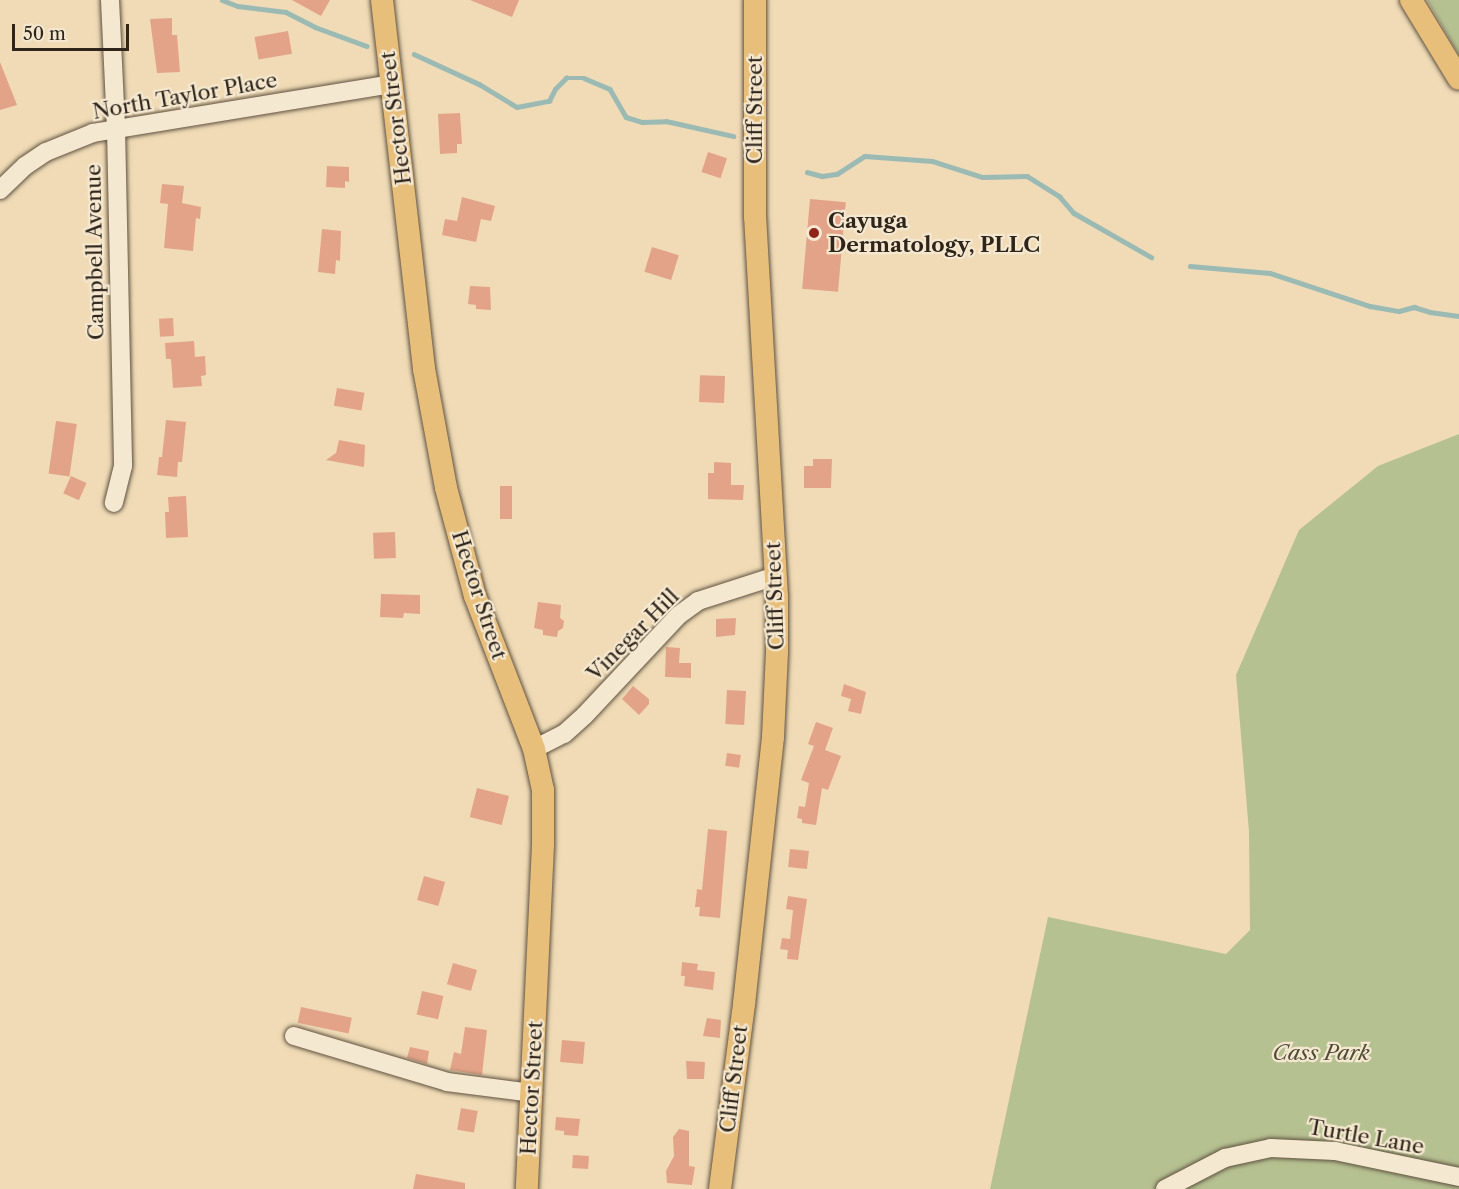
<!DOCTYPE html>
<html>
<head>
<meta charset="utf-8">
<style>
	body { margin:0 }
	#map { position:relative; width:1459px; height:1189px; overflow:hidden; background:#f0dbb6; font-family:"Libre Caslon Text",serif }
	div>[style] { position:absolute }
	.green>* { inset:0; background:#b6c191 }
	.stream>* { height:4.5px; margin:-2.25px; padding:0 2.25px; transform-origin:2.25px; border-radius:2.25px; background:#9bbab4 }
	.building>* { inset:0; background:#e3a388; transform-origin:0 0 }
	.roads { filter:drop-shadow(0 0 2px #5f5241) drop-shadow(0 0 2px #5f5241) }
	.minor>* { height:18px; margin:-9px; padding:0 9px; transform-origin:9px; border-radius:9px; background:#f5e8d0 }
	.major>* { height:22px; margin:-11px; padding:0 11px; transform-origin:11px; border-radius:11px; background:#e8be7b }
	.dots>* { width:16px; height:16px; translate:-50% -50%; box-sizing:border-box; border:3px solid #f5e8d0; border-radius:50% }
	span { translate:-50% -50%; white-space:nowrap; text-align:center; line-height:1.15; -webkit-text-stroke:4.5px #f5e8d0; paint-order:stroke }
	.street-label { font-size:21px; color:#2f251a }
	.poi-label { font-size:21px; color:#2f251a; font-weight:700 }
	.left { translate:0 -50%; text-align:left }
	.park-label { font-size:21px; color:#514c38; font-style:italic }
	.scale { position:absolute; left:12px; top:24px; width:117px; height:27px; box-sizing:border-box; border:3px solid #2f251a; border-top:0; padding-left:8px; font-size:18px; line-height:21px; white-space:nowrap; color:#2f251a; -webkit-text-stroke:4px #f5e8d0; paint-order:stroke }
</style>
</head>
<body>
<div id="map">
	<div class="green">
		<i style="clip-path:polygon(1427px 0,1459px 0,1459px 55px)"></i>
		<i style="clip-path:polygon(1459px 434px,1459px 1189px,990px 1189px,1048px 917px,1226px 954px,1250px 930px,1249px 832px,1236px 675px,1299px 530px,1378px 466px)"></i>
	</div>
	<div class="stream">
		<i style="left:222px;top:0;width:17px;rotate:21deg"></i>
		<i style="left:238px;top:6px;width:48px;rotate:7.1deg"></i>
		<i style="left:286px;top:12px;width:33px;rotate:27deg"></i>
		<i style="left:315px;top:27px;width:55px;rotate:20.1deg"></i>
		<i style="left:414px;top:54px;width:72px;rotate:24.8deg"></i>
		<i style="left:479px;top:84px;width:44px;rotate:31.2deg"></i>
		<i style="left:517px;top:107px;width:33px;rotate:-11deg"></i>
		<i style="left:549px;top:101px;width:13px;rotate:-63deg"></i>
		<i style="left:555px;top:89px;width:16px;rotate:-45deg"></i>
		<i style="left:566px;top:78px;width:18px"></i>
		<i style="left:584px;top:78px;width:28px;rotate:23deg"></i>
		<i style="left:610px;top:89px;width:32px;rotate:60deg"></i>
		<i style="left:626px;top:117px;width:17px;rotate:17deg"></i>
		<i style="left:642px;top:122px;width:24px;rotate:-2deg"></i>
		<i style="left:666px;top:121px;width:69px;rotate:12.6deg"></i>
		<i style="left:807px;top:172px;width:16px;rotate:15deg"></i>
		<i style="left:822px;top:176px;width:15px;rotate:-8deg"></i>
		<i style="left:837px;top:174px;width:33px;rotate:-33deg"></i>
		<i style="left:865px;top:156px;width:67px;rotate:4.3deg"></i>
		<i style="left:932px;top:161px;width:52px;rotate:17.7deg"></i>
		<i style="left:982px;top:177px;width:45px;rotate:-1.3deg"></i>
		<i style="left:1027px;top:176px;width:39px;rotate:32deg"></i>
		<i style="left:1060px;top:197px;width:21px;rotate:49deg"></i>
		<i style="left:1074px;top:213px;width:89px;rotate:29.7deg"></i>
		<i style="left:1190px;top:266px;width:80px;rotate:5deg"></i>
		<i style="left:1270px;top:273px;width:105px;rotate:18.3deg"></i>
		<i style="left:1370px;top:306px;width:29px;rotate:10deg"></i>
		<i style="left:1399px;top:311px;width:16px;rotate:-15deg"></i>
		<i style="left:1414px;top:307px;width:17px;rotate:17deg"></i>
		<i style="left:1430px;top:312px;width:29px;rotate:8deg"></i>
	</div>
	<div class="building">
		<i style="clip-path:polygon(292px 0,330px 0,321px 16px)"></i>
		<i style="clip-path:polygon(470px 0,519px 0,512px 17px)"></i>
		<i style="clip-path:polygon(172px 18px,172px 35px,177px 35px,180px 72px,157px 73px,150px 19px)"></i>
		<i style="left:288px;top:31px;width:23px;height:34px;rotate:80deg"></i>
		<i style="clip-path:polygon(0 62px,17px 105px,0 110px)"></i>
		<i style="clip-path:polygon(460px 113px,462px 144px,457px 144px,457px 153px,440px 154px,438px 114px)"></i>
		<i style="left:708px;top:152px;width:20px;height:21px;rotate:18deg"></i>
		<i style="clip-path:polygon(327px 166px,349px 167px,349px 182px,345px 181px,345px 188px,326px 187px)"></i>
		<i style="clip-path:polygon(162px 184px,184px 186px,182px 203px,201px 207px,200px 219px,196px 218px,193px 251px,164px 248px,168px 204px,160px 203px)"></i>
		<i style="clip-path:polygon(462px 197px,495px 206px,491px 221px,481px 219px,476px 242px,442px 235px,445px 219px,457px 221px)"></i>
		<i style="left:810px;top:199px;width:36px;height:90px;rotate:5deg"></i>
		<i style="clip-path:polygon(322px 229px,341px 231px,340px 261px,336px 260px,335px 274px,318px 272px)"></i>
		<i style="left:652px;top:247px;width:28px;height:26px;rotate:17deg"></i>
		<i style="clip-path:polygon(470px 286px,490px 287px,491px 310px,476px 309px,476px 305px,468px 304px)"></i>
		<i style="left:173px;top:318px;width:18px;height:14px;rotate:87deg"></i>
		<i style="clip-path:polygon(194px 341px,195px 357px,205px 356px,206px 375px,201px 376px,202px 386px,173px 388px,171px 359px,166px 359px,165px 343px)"></i>
		<i style="left:725px;top:376px;width:27px;height:25px;rotate:92deg"></i>
		<i style="left:337px;top:388px;width:28px;height:18px;rotate:10deg"></i>
		<i style="clip-path:polygon(166px 420px,186px 422px,182px 462px,178px 462px,177px 477px,157px 475px,159px 457px,162px 457px)"></i>
		<i style="left:56px;top:421px;width:21px;height:53px;rotate:8deg"></i>
		<i style="clip-path:polygon(339px 440px,365px 445px,364px 467px,326px 460px,336px 453px)"></i>
		<i style="clip-path:polygon(813px 459px,832px 459px,831px 488px,804px 488px,804px 466px,813px 466px)"></i>
		<i style="clip-path:polygon(714px 462px,731px 463px,731px 485px,744px 485px,743px 500px,708px 499px,708px 473px,714px 473px)"></i>
		<i style="left:71px;top:476px;width:17px;height:19px;rotate:24deg"></i>
		<i style="left:500px;top:486px;width:12px;height:33px"></i>
		<i style="clip-path:polygon(186px 496px,188px 537px,166px 538px,165px 512px,169px 512px,168px 497px)"></i>
		<i style="left:395px;top:532px;width:26px;height:22px;rotate:88deg"></i>
		<i style="clip-path:polygon(381px 594px,420px 595px,420px 614px,404px 613px,403px 618px,380px 617px)"></i>
		<i style="clip-path:polygon(538px 602px,561px 605px,560px 618px,564px 621px,563px 628px,558px 631px,557px 637px,543px 635px,543px 630px,534px 628px)"></i>
		<i style="clip-path:polygon(736px 618px,735px 635px,716px 637px,716px 619px)"></i>
		<i style="clip-path:polygon(666px 647px,680px 648px,679px 663px,691px 663px,691px 678px,665px 677px)"></i>
		<i style="clip-path:polygon(844px 684px,866px 692px,861px 714px,848px 711px,851px 699px,841px 696px)"></i>
		<i style="clip-path:polygon(633px 686px,649px 699px,649px 704px,639px 715px,622px 699px)"></i>
		<i style="left:727px;top:690px;width:19px;height:34px;rotate:3deg"></i>
		<i style="clip-path:polygon(816px 722px,833px 728px,825px 750px,841px 756px,828px 790px,822px 788px,816px 825px,802px 823px,802px 819px,797px 818px,799px 806px,805px 807px,809px 783px,801px 780px,814px 746px,808px 744px)"></i>
		<i style="left:727px;top:753px;width:14px;height:13px;rotate:8deg"></i>
		<i style="left:477px;top:788px;width:33px;height:30px;rotate:14deg"></i>
		<i style="clip-path:polygon(708px 829px,727px 831px,720px 918px,699px 916px,700px 907px,695px 907px,697px 889px,702px 890px)"></i>
		<i style="left:790px;top:849px;width:19px;height:18px;rotate:6deg"></i>
		<i style="left:424px;top:876px;width:22px;height:25px;rotate:16deg"></i>
		<i style="clip-path:polygon(788px 896px,807px 899px,798px 960px,787px 959px,788px 950px,780px 949px,782px 938px,790px 939px,793px 910px,786px 909px)"></i>
		<i style="clip-path:polygon(682px 962px,698px 964px,697px 970px,715px 972px,713px 990px,684px 986px,685px 976px,681px 976px)"></i>
		<i style="left:453px;top:963px;width:25px;height:22px;rotate:16deg"></i>
		<i style="left:422px;top:991px;width:22px;height:24px;rotate:13deg"></i>
		<i style="left:301px;top:1007px;width:52px;height:16px;rotate:12deg"></i>
		<i style="clip-path:polygon(707px 1018px,721px 1020px,720px 1038px,703px 1036px)"></i>
		<i style="clip-path:polygon(465px 1027px,487px 1030px,482px 1075px,450px 1070px,454px 1052px,461px 1054px)"></i>
		<i style="left:562px;top:1040px;width:23px;height:22px;rotate:5deg"></i>
		<i style="clip-path:polygon(410px 1047px,429px 1051px,427px 1064px,407px 1058px)"></i>
		<i style="clip-path:polygon(686px 1061px,705px 1062px,704px 1079px,687px 1079px)"></i>
		<i style="left:461px;top:1108px;width:17px;height:22px;rotate:10deg"></i>
		<i style="clip-path:polygon(556px 1117px,580px 1119px,578px 1136px,564px 1135px,564px 1131px,555px 1130px)"></i>
		<i style="clip-path:polygon(679px 1129px,689px 1131px,689px 1166px,695px 1167px,692px 1185px,667px 1183px,666px 1171px,674px 1156px,673px 1137px)"></i>
		<i style="left:573px;top:1155px;width:16px;height:13px;rotate:4deg"></i>
		<i style="clip-path:polygon(416px 1174px,465px 1183px,465px 1189px,413px 1189px)"></i>
	</div>
	<div class="roads">
		<div class="minor">
			<i style="left:110px;top:0;width:128px;rotate:87.3deg"></i>
			<i style="left:116px;top:128px;width:338px;rotate:88.8deg"></i>
			<i style="left:123px;top:466px;width:38px;rotate:104deg"></i>
			<i style="left:0;top:190px;width:35px;rotate:-44deg"></i>
			<i style="left:25px;top:166px;width:25px;rotate:-34deg"></i>
			<i style="left:46px;top:152px;width:51px;rotate:-22deg"></i>
			<i style="left:93px;top:133px;width:304px;rotate:-9.3deg"></i>
			<i style="left:534px;top:749px;width:34px;rotate:-27deg"></i>
			<i style="left:564px;top:734px;width:28px;rotate:-42deg"></i>
			<i style="left:585px;top:715px;width:137px;rotate:-46.8deg"></i>
			<i style="left:679px;top:615px;width:24px;rotate:-36deg"></i>
			<i style="left:698px;top:601px;width:82px;rotate:-17.8deg"></i>
			<i style="left:294px;top:1036px;width:160px;rotate:16.7deg"></i>
			<i style="left:447px;top:1082px;width:87px;rotate:7.3deg"></i>
			<i style="left:1165px;top:1189px;width:68px;rotate:-27.3deg"></i>
			<i style="left:1225px;top:1158px;width:47px;rotate:-12.3deg"></i>
			<i style="left:1271px;top:1148px;width:64px;rotate:2.7deg"></i>
			<i style="left:1335px;top:1151px;width:127px;rotate:11.8deg"></i>
		</div>
		<div class="major">
			<i style="left:382px;top:0;width:371px;rotate:83.5deg"></i>
			<i style="left:424px;top:369px;width:121px;rotate:79.5deg"></i>
			<i style="left:446px;top:488px;width:112px;rotate:75deg"></i>
			<i style="left:475px;top:596px;width:164px;rotate:68.9deg"></i>
			<i style="left:534px;top:749px;width:42px;rotate:77.6deg"></i>
			<i style="left:543px;top:790px;width:55px;rotate:90deg"></i>
			<i style="left:543px;top:845px;width:344px;rotate:92.7deg"></i>
			<i style="left:1411px;top:0;width:92px;rotate:58.7deg"></i>
			<i style="left:720px;top:1189px;width:187px;rotate:-82.6deg"></i>
			<i style="left:744px;top:1004px;width:269px;rotate:-83.8deg"></i>
			<i style="left:773px;top:737px;width:86px;rotate:-87.3deg"></i>
			<i style="left:777px;top:651px;width:54px;rotate:-90deg"></i>
			<i style="left:777px;top:597px;width:381px;rotate:-93.3deg"></i>
			<i style="left:755px;top:217px;width:217px;rotate:-90deg"></i>
		</div>
	</div>
	<div class="dots">
		<i style="left:814px;top:233px;background:#8f2418"></i>
	</div>
	<div class="street-label">
		<span style="left:185px;top:96px;rotate:-10deg">North Taylor Place</span>
		<span style="left:755px;top:110px;rotate:-90deg">Cliff Street</span>
		<span style="left:396px;top:118px;rotate:-97deg">Hector Street</span>
		<span style="left:95px;top:252px;rotate:-91deg">Campbell Avenue</span>
		<span style="left:479px;top:595px;rotate:72deg">Hector Street</span>
		<span style="left:775px;top:596px;rotate:-92deg">Cliff Street</span>
		<span style="left:633px;top:635px;rotate:-45deg">Vinegar Hill</span>
		<span style="left:734px;top:1079px;rotate:-83deg">Cliff Street</span>
		<span style="left:532px;top:1088px;rotate:-87deg">Hector Street</span>
		<span style="left:1366px;top:1137px;rotate:10deg">Turtle Lane</span>
	</div>
	<div class="poi-label">
		<span class="left" style="left:828px;top:233px">Cayuga<br>Dermatology, PLLC</span>
	</div>
	<div class="park-label">
		<span style="left:1321px;top:1053px">Cass Park</span>
	</div>
	<div class="scale">50 m</div>
</div>
</body>
</html>
